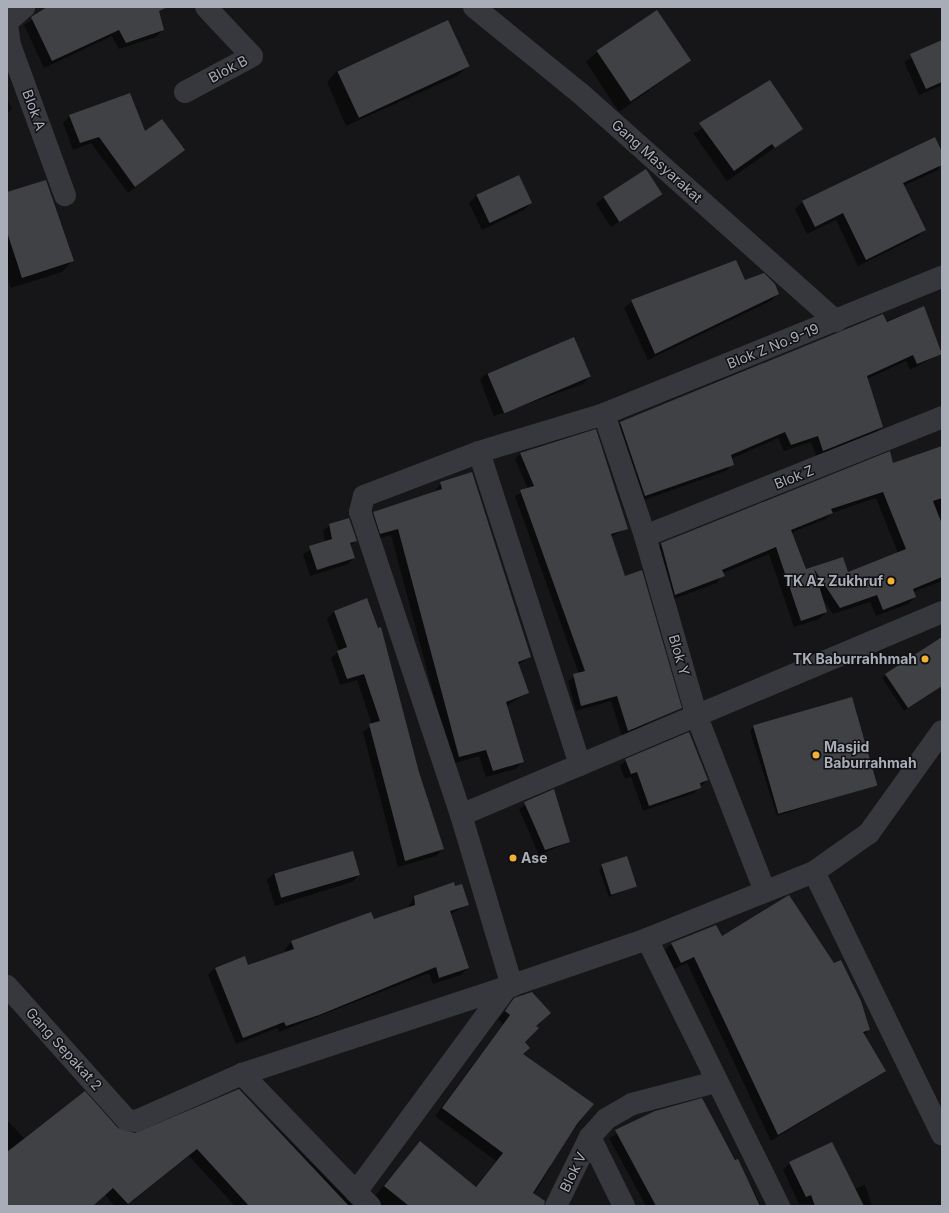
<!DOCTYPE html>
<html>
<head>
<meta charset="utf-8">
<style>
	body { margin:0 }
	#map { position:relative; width:949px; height:1213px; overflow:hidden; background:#161618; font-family:Inter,sans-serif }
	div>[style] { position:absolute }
	.shadow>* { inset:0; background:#0007; transform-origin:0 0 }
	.building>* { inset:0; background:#404145; transform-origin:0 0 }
	.minor>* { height:22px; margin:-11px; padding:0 11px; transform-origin:11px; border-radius:11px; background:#37383d }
	.dots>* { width:11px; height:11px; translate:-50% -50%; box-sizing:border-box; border:2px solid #111113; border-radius:50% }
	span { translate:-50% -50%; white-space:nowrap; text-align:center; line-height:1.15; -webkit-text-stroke:3px #111113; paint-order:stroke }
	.street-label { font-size:14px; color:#a8adb8 }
	.poi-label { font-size:14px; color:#a8adb8; font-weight:700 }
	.right { translate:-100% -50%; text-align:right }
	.left { translate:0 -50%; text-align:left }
	.frame { position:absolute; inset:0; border:8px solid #a8adb8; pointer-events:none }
</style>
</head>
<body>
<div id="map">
	<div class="shadow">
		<i style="clip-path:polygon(53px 7px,157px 7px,163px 30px,156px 37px,119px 49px,112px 36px,44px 68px,24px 25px)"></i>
		<i style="clip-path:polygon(448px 22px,468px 66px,457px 76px,346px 126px,327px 82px,337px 71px)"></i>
		<i style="clip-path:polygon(942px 41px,942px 85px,919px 95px,904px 62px)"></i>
		<i style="clip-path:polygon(597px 52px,690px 61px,619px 112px,586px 62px)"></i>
		<i style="left:769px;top:81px;width:58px;height:92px;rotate:55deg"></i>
		<i style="clip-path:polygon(7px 98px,12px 109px,7px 114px)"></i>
		<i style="clip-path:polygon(70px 116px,144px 133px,184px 150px,128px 193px,91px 143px,73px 150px,63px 123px)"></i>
		<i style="clip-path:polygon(942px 155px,938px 170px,903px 186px,925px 230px,917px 237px,858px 266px,836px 220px,807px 234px,795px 209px,803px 202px)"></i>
		<i style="clip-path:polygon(518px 176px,531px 203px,524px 210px,482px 230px,469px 203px,476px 196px)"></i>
		<i style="clip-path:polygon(7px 193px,72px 261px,62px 272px,11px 288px,7px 276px)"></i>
		<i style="clip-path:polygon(661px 194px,611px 227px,596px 204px,604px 197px)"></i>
		<i style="clip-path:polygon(778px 293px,771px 301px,648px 360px,624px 308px,632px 301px)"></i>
		<i style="clip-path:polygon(923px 307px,942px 353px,910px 370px,906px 361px,867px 379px,882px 427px,875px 434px,817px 457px,811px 442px,784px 451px,778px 438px,731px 459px,732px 465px,726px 471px,638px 502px,614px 430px,621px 423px)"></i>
		<i style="clip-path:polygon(487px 373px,590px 376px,583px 384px,494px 416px,480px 380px)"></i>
		<i style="clip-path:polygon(595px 431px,627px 528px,611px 537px,624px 578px,680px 708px,622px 736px,611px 701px,576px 711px,568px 681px,579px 674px,515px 496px,528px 489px,515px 459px,520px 454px)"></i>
		<i style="clip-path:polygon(evenodd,942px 447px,942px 581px,913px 592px,915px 597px,908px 604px,876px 616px,870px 602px,833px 614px,823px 599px,826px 612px,819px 619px,794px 627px,769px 554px,723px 573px,717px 583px,668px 601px,655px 551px,662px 544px,942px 447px,876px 498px,898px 553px,847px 573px,842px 558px,805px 570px,791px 533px,825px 519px,832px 513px,876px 498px)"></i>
		<i style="clip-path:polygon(441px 483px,530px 657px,518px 665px,528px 693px,506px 706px,522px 762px,516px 769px,486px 777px,479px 756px,452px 764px,391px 535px,374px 540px,367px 519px,374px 512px,434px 493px)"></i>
		<i style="clip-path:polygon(330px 525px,355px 541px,350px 546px,354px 558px,348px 564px,310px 576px,303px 554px,325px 542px,323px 531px)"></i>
		<i style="clip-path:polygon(366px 600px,443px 849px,436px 856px,398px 867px,363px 732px,372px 725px,357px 680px,340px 685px,331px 658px,339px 651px,327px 619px,334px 612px)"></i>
		<i style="clip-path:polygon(939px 640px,942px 645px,942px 686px,904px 711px,882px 678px)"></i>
		<i style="clip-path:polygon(754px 727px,877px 784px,777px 816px,750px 731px)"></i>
		<i style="clip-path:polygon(626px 760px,707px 780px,694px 793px,643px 811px,631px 777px,625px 779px,620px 766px)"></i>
		<i style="clip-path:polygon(553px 791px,569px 842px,539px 855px,519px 809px)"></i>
		<i style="clip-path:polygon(352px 852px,359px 875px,352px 882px,275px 906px,267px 880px,274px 873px)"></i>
		<i style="clip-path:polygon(603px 866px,635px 886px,609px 897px,599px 869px)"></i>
		<i style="clip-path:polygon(455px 887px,468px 904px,450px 915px,468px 968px,461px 975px,433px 984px,429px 973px,279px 1032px,277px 1028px,236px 1044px,208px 975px,215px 968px,247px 966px,286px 952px,285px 949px,291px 942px,371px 913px,373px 921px,408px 908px,414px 897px)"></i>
		<i style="clip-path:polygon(721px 937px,869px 1030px,864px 1035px,885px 1071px,771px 1141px,687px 963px,674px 969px,665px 950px,672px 944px)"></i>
		<i style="clip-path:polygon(515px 999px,535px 1026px,524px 1042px,522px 1055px,593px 1104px,548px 1165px,551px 1167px,526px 1206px,371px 1206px,369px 1203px,420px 1143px,475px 1187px,496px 1161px,435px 1116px,503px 1024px,498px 1019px)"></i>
		<i style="clip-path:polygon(239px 1090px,354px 1206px,235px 1206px,189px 1156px,126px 1206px,115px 1206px,105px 1195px,93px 1206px,7px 1206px,7px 1120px,24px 1138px,84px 1093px,117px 1129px,135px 1134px)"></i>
		<i style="clip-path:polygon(701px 1100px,755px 1193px,761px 1206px,646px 1206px,609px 1138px,655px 1112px)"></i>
		<i style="clip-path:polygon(790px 1163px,854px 1189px,865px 1185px,872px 1206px,799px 1204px,783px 1170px)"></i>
	</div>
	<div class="building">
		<i style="clip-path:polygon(47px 7px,168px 7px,159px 11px,164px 30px,126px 43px,119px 30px,52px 61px,31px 17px)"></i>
		<i style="left:657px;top:10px;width:61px;height:73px;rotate:56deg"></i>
		<i style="left:448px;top:20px;width:51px;height:122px;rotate:65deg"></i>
		<i style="clip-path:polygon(942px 40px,942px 82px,926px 89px,910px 54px)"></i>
		<i style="clip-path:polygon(770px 80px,803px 129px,775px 148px,772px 144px,734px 171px,699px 123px)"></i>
		<i style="clip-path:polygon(130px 93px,145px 131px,162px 119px,185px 150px,135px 187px,99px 137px,80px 143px,69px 115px)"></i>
		<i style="clip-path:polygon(935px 137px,942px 152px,942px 165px,903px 183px,926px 230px,866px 260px,843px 213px,815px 227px,802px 201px)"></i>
		<i style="left:646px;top:169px;width:30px;height:51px;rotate:57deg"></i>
		<i style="left:519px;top:175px;width:31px;height:47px;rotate:65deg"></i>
		<i style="clip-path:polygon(46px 180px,74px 261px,22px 278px,7px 232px,7px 192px)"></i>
		<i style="clip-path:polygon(736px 260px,745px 280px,764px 273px,775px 284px,779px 294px,655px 354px,631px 300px)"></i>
		<i style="clip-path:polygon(924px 306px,942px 354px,917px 364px,913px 355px,867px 376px,883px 427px,823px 451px,818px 436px,791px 445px,785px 432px,731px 455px,734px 465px,645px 496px,620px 422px,883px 314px,887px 322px)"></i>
		<i style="left:574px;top:337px;width:43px;height:94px;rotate:67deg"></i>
		<i style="clip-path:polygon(596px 429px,628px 529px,611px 534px,625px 576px,642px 570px,682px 708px,628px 731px,617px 696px,581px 706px,573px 674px,585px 671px,520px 490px,534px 486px,520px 453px)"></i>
		<i style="clip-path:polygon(evenodd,942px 446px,942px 498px,933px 501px,942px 524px,942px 577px,913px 589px,916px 597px,883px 610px,877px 595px,840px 608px,814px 569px,827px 612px,801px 621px,776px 547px,722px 570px,725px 576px,675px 595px,661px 543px,890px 451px,893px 463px,942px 446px,883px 492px,906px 549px,848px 572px,843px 557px,806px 569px,791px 530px,833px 513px,831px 509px,883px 492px)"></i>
		<i style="clip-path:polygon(472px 472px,531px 657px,518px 662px,529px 693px,506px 702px,524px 762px,493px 771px,486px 750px,459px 757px,398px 529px,380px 534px,373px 512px,442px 489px,440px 482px)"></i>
		<i style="clip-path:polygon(349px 518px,357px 541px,350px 543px,355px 558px,317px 570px,309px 546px,332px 539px,329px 524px)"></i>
		<i style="clip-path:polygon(367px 598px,378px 628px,381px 627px,419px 772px,444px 849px,405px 861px,369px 724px,380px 721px,364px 674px,347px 679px,337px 651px,347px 647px,334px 611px)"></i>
		<i style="clip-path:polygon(942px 637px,942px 686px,908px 708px,885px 674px)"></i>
		<i style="left:852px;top:697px;width:92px;height:103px;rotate:74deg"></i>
		<i style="clip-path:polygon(689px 732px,708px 780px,700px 783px,701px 788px,649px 806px,637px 772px,631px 774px,625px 759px)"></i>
		<i style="clip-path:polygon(554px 789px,570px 842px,545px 850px,524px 802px)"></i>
		<i style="left:353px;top:851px;width:25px;height:82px;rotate:74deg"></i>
		<i style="left:627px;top:856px;width:32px;height:27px;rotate:72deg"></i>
		<i style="clip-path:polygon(454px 882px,455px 886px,462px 884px,469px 905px,450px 911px,469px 968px,439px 978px,436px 967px,319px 1015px,286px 1026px,284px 1022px,243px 1038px,215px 968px,245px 956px,248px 965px,294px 949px,291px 941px,371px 912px,374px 919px,415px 905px,414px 896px)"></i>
		<i style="clip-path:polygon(789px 895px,834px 963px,841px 960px,861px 1001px,870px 1030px,863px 1032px,886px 1071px,778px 1135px,694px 957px,681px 963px,671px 943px,716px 925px,722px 936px)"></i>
		<i style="clip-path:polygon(532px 992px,551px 1013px,536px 1026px,539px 1028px,525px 1042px,530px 1048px,523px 1054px,594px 1104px,577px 1124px,533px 1193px,545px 1201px,544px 1206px,409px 1206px,384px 1186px,420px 1141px,476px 1187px,503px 1153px,442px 1108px,510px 1015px,505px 1011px,514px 998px)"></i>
		<i style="clip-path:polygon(239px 1089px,349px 1206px,249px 1206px,197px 1149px,128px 1204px,113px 1188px,93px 1206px,7px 1206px,7px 1152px,85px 1091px,118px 1128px,135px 1133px)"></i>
		<i style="clip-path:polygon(702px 1098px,735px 1160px,738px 1159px,760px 1206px,656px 1206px,615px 1130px,655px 1111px)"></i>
		<i style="clip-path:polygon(832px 1142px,864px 1206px,815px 1206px,811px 1195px,806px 1197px,789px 1162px)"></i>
	</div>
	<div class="minor">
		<i style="left:474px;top:7px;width:136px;rotate:39.1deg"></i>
		<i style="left:580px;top:93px;width:343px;rotate:41.7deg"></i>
		<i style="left:7px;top:22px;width:23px;rotate:-41deg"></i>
		<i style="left:7px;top:24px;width:21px;rotate:82deg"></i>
		<i style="left:10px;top:45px;width:160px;rotate:69.9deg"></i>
		<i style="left:185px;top:92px;width:76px;rotate:-28.2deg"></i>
		<i style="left:252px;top:56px;width:67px;rotate:-133.2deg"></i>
		<i style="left:604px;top:414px;width:129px;rotate:71.4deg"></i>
		<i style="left:645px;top:536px;width:188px;rotate:74deg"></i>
		<i style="left:697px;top:717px;width:187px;rotate:68.7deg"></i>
		<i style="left:479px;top:452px;width:329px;rotate:72.1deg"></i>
		<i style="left:645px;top:536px;width:320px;rotate:-21.8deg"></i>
		<i style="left:461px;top:815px;width:522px;rotate:-22.88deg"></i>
		<i style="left:814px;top:872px;width:292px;rotate:64deg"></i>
		<i style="left:647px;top:939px;width:298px;rotate:63.7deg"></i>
		<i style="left:7px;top:986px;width:180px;rotate:48.2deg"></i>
		<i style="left:127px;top:1120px;width:9px;rotate:6deg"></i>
		<i style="left:136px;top:1121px;width:116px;rotate:-23.9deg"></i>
		<i style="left:242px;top:1074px;width:279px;rotate:-18.2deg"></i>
		<i style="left:512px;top:986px;width:178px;rotate:-106.6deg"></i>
		<i style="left:461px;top:815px;width:319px;rotate:-108.4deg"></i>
		<i style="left:360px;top:512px;width:16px;rotate:-76deg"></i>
		<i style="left:364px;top:496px;width:123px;rotate:-20.9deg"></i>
		<i style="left:479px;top:452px;width:131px;rotate:-16.9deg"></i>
		<i style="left:604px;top:414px;width:365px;rotate:-22.1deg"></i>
		<i style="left:242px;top:1074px;width:164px;rotate:46deg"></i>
		<i style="left:590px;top:1137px;width:77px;rotate:63.8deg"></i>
		<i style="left:370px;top:1206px;width:20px;rotate:-135deg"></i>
		<i style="left:356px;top:1192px;width:255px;rotate:-53.6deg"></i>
		<i style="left:507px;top:987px;width:148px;rotate:-18.9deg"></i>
		<i style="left:647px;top:939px;width:180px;rotate:-21.9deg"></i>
		<i style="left:814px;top:872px;width:67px;rotate:-35.3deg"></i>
		<i style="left:869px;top:833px;width:125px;rotate:-54.4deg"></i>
		<i style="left:556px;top:1206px;width:77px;rotate:-63.8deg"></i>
		<i style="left:590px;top:1137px;width:24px;rotate:-48deg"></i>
		<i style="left:606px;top:1119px;width:30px;rotate:-30deg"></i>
		<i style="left:632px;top:1104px;width:86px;rotate:-14.8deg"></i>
	</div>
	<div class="dots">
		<i style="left:891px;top:581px;background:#f2b134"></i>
		<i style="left:925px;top:659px;background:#f2b134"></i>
		<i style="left:816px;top:755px;background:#f2b134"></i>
		<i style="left:513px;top:858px;background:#f2b134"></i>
	</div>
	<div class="street-label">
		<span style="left:228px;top:69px;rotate:-28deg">Blok B</span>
		<span style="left:34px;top:110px;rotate:70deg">Blok A</span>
		<span style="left:657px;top:161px;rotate:42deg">Gang Masyarakat</span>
		<span style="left:773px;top:346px;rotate:-22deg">Blok Z No.9-19</span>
		<span style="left:794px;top:477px;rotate:-22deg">Blok Z</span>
		<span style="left:679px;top:655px;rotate:74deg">Blok Y</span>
		<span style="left:64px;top:1049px;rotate:48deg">Gang Sepakat 2</span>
		<span style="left:573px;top:1172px;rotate:-64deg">Blok V</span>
	</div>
	<div class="poi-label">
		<span class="right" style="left:883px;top:581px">TK Az Zukhruf</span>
		<span class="right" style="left:917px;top:659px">TK Baburrahhmah</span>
		<span class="left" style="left:824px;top:755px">Masjid<br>Baburrahmah</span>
		<span class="left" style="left:521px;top:858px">Ase</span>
	</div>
	<div class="frame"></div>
</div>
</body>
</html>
